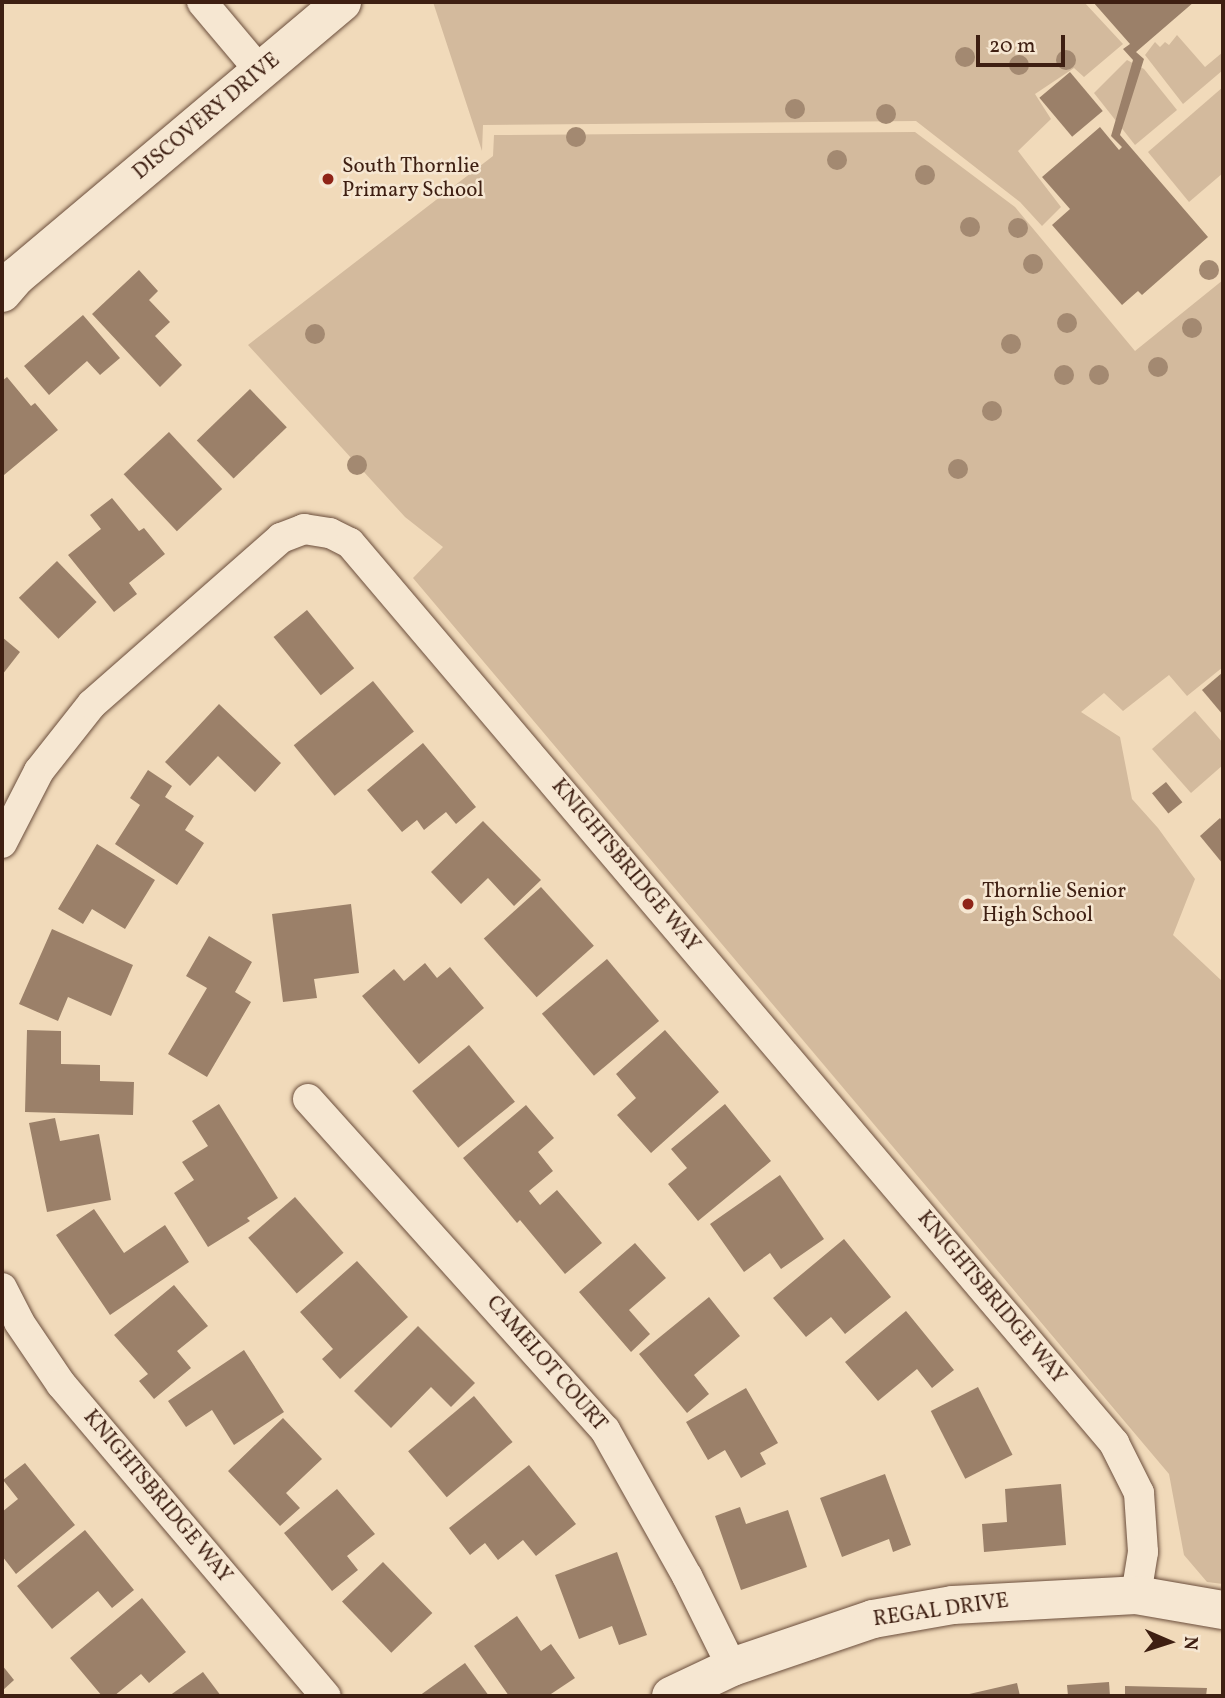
<!DOCTYPE html>
<html>
<head>
<meta charset="utf-8">
<style>
	body { margin:0 }
	#map { position:relative; width:1225px; height:1698px; overflow:hidden; background:#f1daba; font-family:Vollkorn,serif }
	div>[style] { position:absolute }
	.green>* { inset:0; background:#d3ba9d }
	.building>* { inset:0; background:#9b8069; transform-origin:0 0 }
	.roads { filter:drop-shadow(0 0 2px #6b4e3c) drop-shadow(0 0 2px #6b4e3c) }
	.street>* { height:30px; margin:-15px; padding:0 15px; transform-origin:15px; border-radius:15px; background:#f6e7d2 }
	.secondary>* { height:38px; margin:-19px; padding:0 19px; transform-origin:19px; border-radius:19px; background:#f6e7d2 }
	.trees>* { width:20px; height:20px; margin:-10px; border-radius:50%; background:#a38971 }
	.dots>* { width:19px; height:19px; translate:-50% -50%; box-sizing:border-box; border:4px solid #f6e7d2; border-radius:50% }
	span { translate:-50% -50%; white-space:nowrap; text-align:center; line-height:1.15; -webkit-text-stroke:5px #f6e7d2; paint-order:stroke }
	.street-label { font-size:21px; color:#3e1f12 }
	.poi-label { font-size:21px; color:#3e1f12 }
	.left { translate:0 -50%; text-align:left }
	.frame { position:absolute; inset:0; border:4px solid #3e1f12; pointer-events:none }
	.north { position:absolute; left:1134px; top:1607px; width:70px; height:70px; -webkit-text-stroke:5px #f6e7d2; paint-order:stroke; rotate:93deg; font-size:19px; font-weight:700; line-height:28px; text-align:center; color:#3e1f12 }
	.north::after { content:''; display:block; margin:auto; width:24px; height:32px; background:#3e1f12; clip-path:polygon(50% 0,100% 100%,50% 72%,0 100%) }
	.scale { position:absolute; left:976px; top:35px; width:89px; height:32px; box-sizing:border-box; border:4px solid #3e1f12; border-top:0; padding-left:9px; font-size:21px; line-height:24px; white-space:nowrap; color:#3e1f12; -webkit-text-stroke:5px #f6e7d2; paint-order:stroke }
</style>
</head>
<body>
<div id="map">
	<div class="green">
		<i style="clip-path:polygon(433px 2px,1084px 2px,1123px 44px,1084px 77px,1074px 68px,1035px 94px,1051px 119px,1018px 151px,1061px 207px,1042px 226px,1020px 202px,916px 121px,483px 125px,482px 151px)"></i>
		<i style="clip-path:polygon(1177px 35px,1205px 67px,1223px 52px,1223px 70px,1183px 104px,1145px 55px,1155px 42px,1160px 47px,1165px 42px,1169px 45px)"></i>
		<i style="clip-path:polygon(1127px 60px,1144px 69px,1177px 110px,1135px 145px,1094px 93px)"></i>
		<i style="clip-path:polygon(1223px 87px,1223px 173px,1189px 202px,1148px 152px)"></i>
		<i style="clip-path:polygon(915px 132px,1015px 207px,1135px 351px,1223px 280px,1223px 667px,1187px 696px,1169px 675px,1123px 711px,1104px 693px,1081px 712px,1120px 737px,1132px 799px,1158px 828px,1195px 879px,1173px 935px,1223px 982px,1223px 1584px,1207px 1582px,1184px 1555px,1169px 1474px,413px 578px,443px 547px,405px 517px,248px 345px,493px 156px,494px 135px)"></i>
		<i style="clip-path:polygon(1195px 711px,1223px 743px,1223px 765px,1191px 793px,1152px 749px)"></i>
	</div>
	<div class="building">
		<i style="clip-path:polygon(1093px 2px,1194px 2px,1136px 52px,1144px 59px,1120px 135px,1208px 237px,1142px 295px,1138px 291px,1122px 305px,1052px 225px,1070px 209px,1042px 177px,1100px 127px,1119px 150px,1122px 147px,1111px 136px,1133px 60px,1123px 49px,1130px 44px)"></i>
		<i style="left:1070px;top:72px;width:51px;height:40px;rotate:50deg"></i>
		<i style="clip-path:polygon(139px 270px,158px 291px,149px 300px,170px 322px,155px 336px,182px 365px,160px 387px,92px 314px)"></i>
		<i style="clip-path:polygon(83px 315px,120px 358px,100px 375px,87px 361px,49px 395px,24px 366px)"></i>
		<i style="clip-path:polygon(7px 377px,31px 406px,35px 403px,58px 430px,4px 475px,2px 381px)"></i>
		<i style="left:250px;top:389px;width:53px;height:74px;rotate:46deg"></i>
		<i style="left:169px;top:432px;width:78px;height:62px;rotate:47deg"></i>
		<i style="clip-path:polygon(112px 498px,139px 531px,144px 528px,165px 554px,129px 583px,137px 594px,114px 612px,68px 555px,101px 529px,90px 515px)"></i>
		<i style="left:57px;top:561px;width:57px;height:53px;rotate:46deg"></i>
		<i style="left:307px;top:610px;width:75px;height:43px;rotate:51deg"></i>
		<i style="clip-path:polygon(2px 637px,20px 652px,2px 675px)"></i>
		<i style="clip-path:polygon(1223px 672px,1223px 715px,1202px 690px)"></i>
		<i style="left:373px;top:681px;width:65px;height:102px;rotate:51deg"></i>
		<i style="clip-path:polygon(219px 704px,281px 763px,255px 792px,218px 756px,190px 786px,165px 762px)"></i>
		<i style="clip-path:polygon(423px 743px,476px 807px,456px 824px,446px 812px,424px 830px,417px 820px,402px 832px,367px 790px)"></i>
		<i style="clip-path:polygon(148px 770px,172px 786px,165px 797px,194px 816px,185px 830px,204px 843px,177px 885px,115px 844px,140px 805px,130px 798px)"></i>
		<i style="left:1166px;top:782px;width:26px;height:18px;rotate:51deg"></i>
		<i style="clip-path:polygon(1220px 818px,1223px 822px,1223px 864px,1200px 836px)"></i>
		<i style="clip-path:polygon(483px 821px,541px 880px,514px 906px,488px 878px,461px 904px,431px 872px)"></i>
		<i style="clip-path:polygon(97px 844px,155px 880px,125px 929px,92px 909px,83px 924px,58px 909px)"></i>
		<i style="left:541px;top:887px;width:79px;height:77px;rotate:48deg"></i>
		<i style="clip-path:polygon(351px 904px,359px 973px,314px 979px,317px 998px,283px 1002px,272px 914px)"></i>
		<i style="clip-path:polygon(52px 929px,133px 965px,111px 1016px,68px 997px,58px 1021px,19px 1004px)"></i>
		<i style="clip-path:polygon(209px 936px,252px 962px,235px 992px,251px 1002px,207px 1077px,168px 1054px,207px 988px,186px 976px)"></i>
		<i style="left:607px;top:959px;width:81px;height:85px;rotate:50deg"></i>
		<i style="clip-path:polygon(425px 963px,437px 978px,450px 967px,484px 1008px,419px 1064px,362px 996px,394px 969px,404px 981px)"></i>
		<i style="clip-path:polygon(27px 1030px,61px 1031px,61px 1064px,100px 1065px,100px 1081px,134px 1082px,133px 1115px,25px 1112px)"></i>
		<i style="clip-path:polygon(665px 1030px,719px 1092px,651px 1153px,617px 1115px,636px 1098px,616px 1074px)"></i>
		<i style="left:469px;top:1045px;width:73px;height:73px;rotate:51deg"></i>
		<i style="clip-path:polygon(219px 1104px,278px 1198px,247px 1218px,250px 1221px,208px 1247px,174px 1193px,194px 1180px,182px 1162px,208px 1146px,192px 1121px)"></i>
		<i style="clip-path:polygon(725px 1104px,771px 1161px,698px 1221px,668px 1184px,687px 1168px,671px 1149px)"></i>
		<i style="clip-path:polygon(526px 1105px,554px 1138px,538px 1152px,553px 1171px,529px 1191px,540px 1205px,557px 1190px,602px 1243px,565px 1274px,520px 1220px,517px 1223px,463px 1158px)"></i>
		<i style="clip-path:polygon(55px 1118px,60px 1141px,99px 1134px,111px 1200px,47px 1212px,29px 1123px)"></i>
		<i style="clip-path:polygon(780px 1175px,824px 1239px,781px 1269px,770px 1253px,744px 1272px,710px 1224px)"></i>
		<i style="left:295px;top:1197px;width:74px;height:62px;rotate:49deg"></i>
		<i style="clip-path:polygon(94px 1209px,124px 1253px,165px 1225px,189px 1262px,110px 1315px,56px 1235px)"></i>
		<i style="clip-path:polygon(844px 1239px,891px 1297px,845px 1334px,831px 1317px,806px 1337px,773px 1298px)"></i>
		<i style="clip-path:polygon(635px 1243px,666px 1278px,629px 1310px,650px 1334px,631px 1352px,579px 1292px)"></i>
		<i style="clip-path:polygon(357px 1261px,408px 1317px,340px 1379px,322px 1359px,333px 1349px,300px 1312px)"></i>
		<i style="clip-path:polygon(174px 1285px,208px 1326px,177px 1351px,191px 1368px,154px 1399px,139px 1381px,148px 1374px,114px 1335px)"></i>
		<i style="clip-path:polygon(709px 1297px,740px 1336px,694px 1375px,709px 1394px,687px 1413px,639px 1354px)"></i>
		<i style="clip-path:polygon(906px 1311px,954px 1370px,932px 1388px,917px 1369px,878px 1401px,845px 1362px)"></i>
		<i style="clip-path:polygon(418px 1326px,475px 1383px,451px 1407px,431px 1387px,391px 1428px,354px 1391px)"></i>
		<i style="clip-path:polygon(244px 1350px,284px 1412px,234px 1445px,212px 1410px,186px 1427px,168px 1401px)"></i>
		<i style="left:978px;top:1387px;width:76px;height:53px;rotate:63deg"></i>
		<i style="clip-path:polygon(746px 1388px,778px 1443px,760px 1453px,766px 1464px,741px 1478px,725px 1450px,708px 1460px,686px 1422px)"></i>
		<i style="left:474px;top:1396px;width:60px;height:86px;rotate:50deg"></i>
		<i style="clip-path:polygon(283px 1418px,322px 1459px,286px 1493px,300px 1508px,280px 1526px,228px 1471px)"></i>
		<i style="clip-path:polygon(25px 1463px,75px 1525px,16px 1574px,2px 1556px,2px 1512px,18px 1499px,3px 1480px)"></i>
		<i style="clip-path:polygon(529px 1465px,576px 1524px,536px 1556px,523px 1540px,498px 1560px,485px 1543px,470px 1555px,449px 1528px)"></i>
		<i style="clip-path:polygon(885px 1474px,911px 1545px,893px 1552px,889px 1539px,842px 1557px,820px 1498px)"></i>
		<i style="clip-path:polygon(1061px 1484px,1066px 1545px,984px 1552px,982px 1524px,1007px 1522px,1005px 1489px)"></i>
		<i style="clip-path:polygon(337px 1489px,375px 1534px,347px 1556px,358px 1570px,332px 1591px,284px 1533px)"></i>
		<i style="clip-path:polygon(740px 1507px,746px 1524px,788px 1510px,807px 1567px,741px 1590px,715px 1516px)"></i>
		<i style="clip-path:polygon(85px 1530px,134px 1590px,112px 1608px,98px 1591px,52px 1629px,17px 1586px)"></i>
		<i style="clip-path:polygon(617px 1552px,647px 1635px,619px 1645px,612px 1626px,579px 1639px,555px 1575px)"></i>
		<i style="left:383px;top:1562px;width:71px;height:57px;rotate:46deg"></i>
		<i style="clip-path:polygon(142px 1598px,186px 1652px,149px 1683px,141px 1674px,114px 1696px,102px 1696px,70px 1658px)"></i>
		<i style="clip-path:polygon(517px 1616px,541px 1651px,551px 1644px,575px 1678px,548px 1696px,509px 1696px,474px 1646px)"></i>
		<i style="clip-path:polygon(465px 1663px,489px 1696px,419px 1696px)"></i>
		<i style="clip-path:polygon(2px 1665px,14px 1680px,2px 1691px)"></i>
		<i style="clip-path:polygon(203px 1672px,221px 1696px,169px 1696px)"></i>
		<i style="clip-path:polygon(1109px 1682px,1110px 1696px,1068px 1696px,1067px 1685px)"></i>
		<i style="clip-path:polygon(1017px 1683px,1020px 1696px,965px 1696px,965px 1695px)"></i>
		<i style="clip-path:polygon(1125px 1686px,1207px 1688px,1206px 1696px,1125px 1696px)"></i>
	</div>
	<div class="roads">
		<div class="street">
			<i style="left:202px;top:2px;width:92px;rotate:49.9deg"></i>
			<i style="left:2px;top:843px;width:81px;rotate:-62.8deg"></i>
			<i style="left:39px;top:771px;width:85px;rotate:-51.7deg"></i>
			<i style="left:92px;top:704px;width:252px;rotate:-41.3deg"></i>
			<i style="left:281px;top:538px;width:25px;rotate:-21deg"></i>
			<i style="left:304px;top:529px;width:26px;rotate:9deg"></i>
			<i style="left:330px;top:533px;width:22px;rotate:27deg"></i>
			<i style="left:350px;top:543px;width:1181px;rotate:49.67deg"></i>
			<i style="left:1114px;top:1443px;width:56px;rotate:63.4deg"></i>
			<i style="left:1139px;top:1493px;width:59px;rotate:86.1deg"></i>
			<i style="left:1143px;top:1552px;width:44px;rotate:99.2deg"></i>
			<i style="left:308px;top:1099px;width:445px;rotate:48.1deg"></i>
			<i style="left:605px;top:1430px;width:167px;rotate:60.7deg"></i>
			<i style="left:687px;top:1576px;width:102px;rotate:63.7deg"></i>
			<i style="left:2px;top:1288px;width:38px;rotate:63deg"></i>
			<i style="left:19px;top:1322px;width:75px;rotate:55.9deg"></i>
			<i style="left:61px;top:1384px;width:409px;rotate:49.7deg"></i>
		</div>
		<div class="secondary">
			<i style="left:2px;top:293px;width:23px;rotate:-49deg"></i>
			<i style="left:17px;top:276px;width:425px;rotate:-40.1deg"></i>
			<i style="left:671px;top:1696px;width:68px;rotate:-25.4deg"></i>
			<i style="left:732px;top:1667px;width:149px;rotate:-18.8deg"></i>
			<i style="left:873px;top:1619px;width:81px;rotate:-9.9deg"></i>
			<i style="left:953px;top:1605px;width:183px;rotate:-3.1deg"></i>
			<i style="left:1136px;top:1595px;width:88px;rotate:9.8deg"></i>
		</div>
	</div>
	<div class="trees">
		<i style="left:965px;top:57px"></i>
		<i style="left:1066px;top:60px"></i>
		<i style="left:1019px;top:65px"></i>
		<i style="left:795px;top:109px"></i>
		<i style="left:886px;top:114px"></i>
		<i style="left:576px;top:137px"></i>
		<i style="left:837px;top:160px"></i>
		<i style="left:925px;top:175px"></i>
		<i style="left:970px;top:227px"></i>
		<i style="left:1018px;top:228px"></i>
		<i style="left:1033px;top:264px"></i>
		<i style="left:1209px;top:270px"></i>
		<i style="left:1067px;top:323px"></i>
		<i style="left:1192px;top:328px"></i>
		<i style="left:315px;top:334px"></i>
		<i style="left:1011px;top:344px"></i>
		<i style="left:1158px;top:367px"></i>
		<i style="left:1064px;top:375px"></i>
		<i style="left:1099px;top:375px"></i>
		<i style="left:992px;top:411px"></i>
		<i style="left:357px;top:465px"></i>
		<i style="left:958px;top:469px"></i>
	</div>
	<div class="dots">
		<i style="left:328px;top:179px;background:#8f2418"></i>
		<i style="left:968px;top:904px;background:#8f2418"></i>
	</div>
	<div class="street-label">
		<span style="left:207px;top:117px;rotate:-40deg">DISCOVERY DRIVE</span>
		<span style="left:625px;top:866px;rotate:50deg">KNIGHTSBRIDGE WAY</span>
		<span style="left:991px;top:1298px;rotate:50deg">KNIGHTSBRIDGE WAY</span>
		<span style="left:546px;top:1364px;rotate:49deg">CAMELOT COURT</span>
		<span style="left:157px;top:1497px;rotate:50deg">KNIGHTSBRIDGE WAY</span>
		<span style="left:941px;top:1611px;rotate:-8deg">REGAL DRIVE</span>
	</div>
	<div class="poi-label">
		<span class="left" style="left:342px;top:179px">South Thornlie<br>Primary School</span>
		<span class="left" style="left:982px;top:904px">Thornlie Senior<br>High School</span>
	</div>
	<div class="frame"></div>
	<div class="north">N</div>
	<div class="scale">20 m</div>
</div>
</body>
</html>
